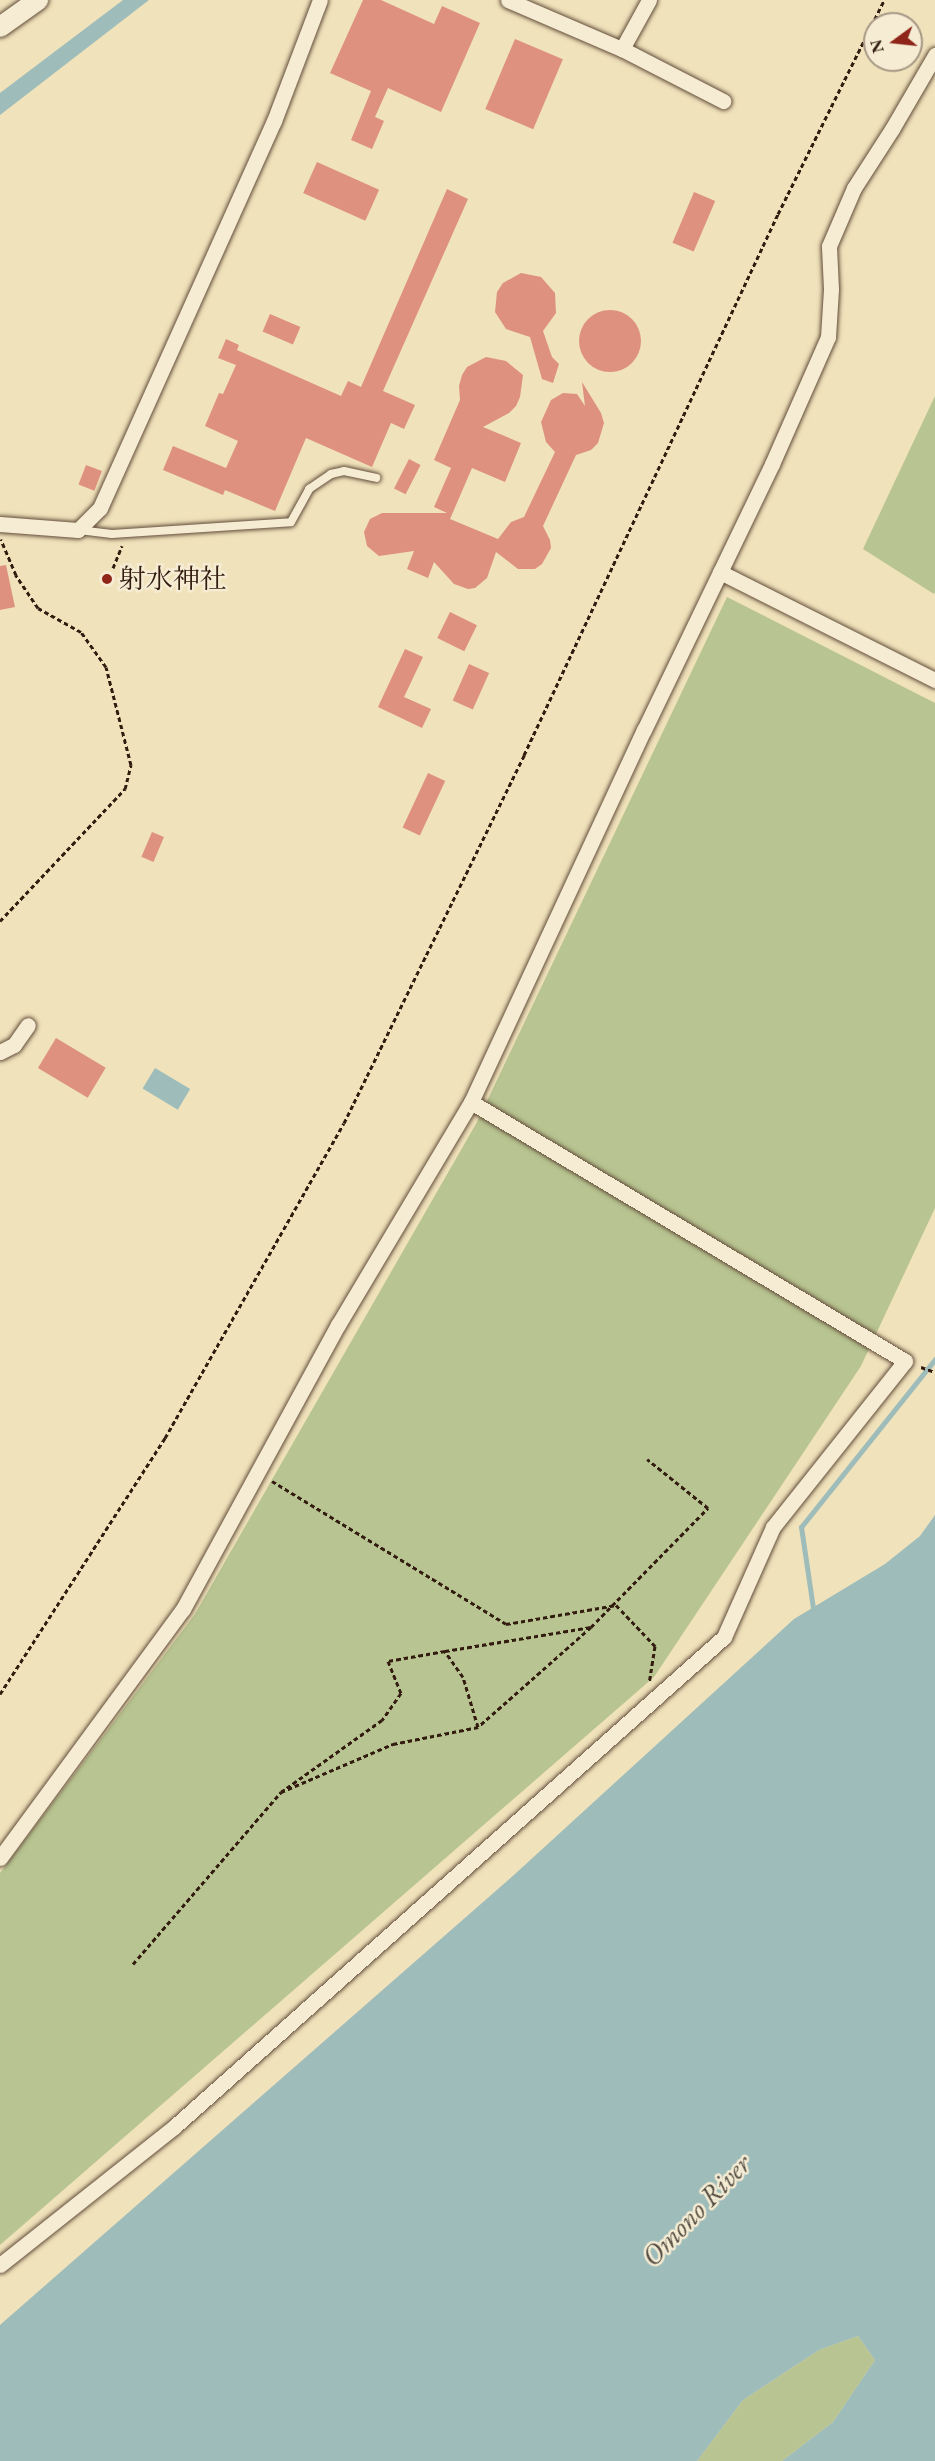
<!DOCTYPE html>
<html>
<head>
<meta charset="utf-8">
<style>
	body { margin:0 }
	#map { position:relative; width:935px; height:2461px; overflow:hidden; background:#f0e2bb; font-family:"EB Garamond","Noto Serif JP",serif }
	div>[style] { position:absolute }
	.green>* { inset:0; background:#b8c491 }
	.water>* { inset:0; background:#9ebcba; transform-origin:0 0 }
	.stream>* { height:5px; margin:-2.5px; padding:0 2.5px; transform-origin:2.5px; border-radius:2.5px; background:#9ebcba }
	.building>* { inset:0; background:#de917e; transform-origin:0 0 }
	.round { border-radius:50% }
	.path>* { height:3px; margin-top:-1.5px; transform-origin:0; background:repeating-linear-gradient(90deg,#321b0f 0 4.5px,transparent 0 7.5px) }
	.roads { filter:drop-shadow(0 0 2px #624d3a) drop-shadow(0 0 2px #624d3a) }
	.service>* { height:8px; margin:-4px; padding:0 4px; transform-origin:4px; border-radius:4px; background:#f5ecd3 }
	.minor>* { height:15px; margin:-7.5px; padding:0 7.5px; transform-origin:7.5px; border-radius:7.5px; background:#f5ecd3 }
	.tertiary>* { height:20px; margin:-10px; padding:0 10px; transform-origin:10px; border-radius:10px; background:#f5ecd3 }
	.dots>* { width:16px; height:16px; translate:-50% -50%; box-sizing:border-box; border:3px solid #f5ecd3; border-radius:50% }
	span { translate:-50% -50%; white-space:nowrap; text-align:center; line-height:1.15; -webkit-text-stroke:5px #f5ecd3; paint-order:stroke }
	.poi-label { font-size:27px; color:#321b0f }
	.left { translate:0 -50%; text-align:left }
	.water-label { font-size:28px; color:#524b42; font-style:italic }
	.north { position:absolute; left:863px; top:12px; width:60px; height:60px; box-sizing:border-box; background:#f5ecd3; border:2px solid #a79885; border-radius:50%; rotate:255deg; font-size:16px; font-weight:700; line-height:24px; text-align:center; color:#321b0f }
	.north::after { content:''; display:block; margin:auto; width:21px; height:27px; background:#8f2418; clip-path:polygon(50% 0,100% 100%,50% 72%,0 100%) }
</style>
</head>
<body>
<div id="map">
	<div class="green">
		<i style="clip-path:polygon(935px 396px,935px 592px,934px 594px,863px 549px)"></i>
		<i style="clip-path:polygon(727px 597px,935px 703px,935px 1208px,861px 1366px,654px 1677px,0 2245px,0 1873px,195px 1614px,477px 1122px)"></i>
		<i style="clip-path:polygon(858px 2336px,875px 2360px,833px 2422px,782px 2461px,697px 2461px,743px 2400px,819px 2350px)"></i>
	</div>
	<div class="water">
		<i style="clip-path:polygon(123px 0,149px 0,0 115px,0 93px)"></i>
		<i style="left:155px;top:1068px;width:41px;height:24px;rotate:31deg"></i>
		<i style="clip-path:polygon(935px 1515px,935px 2461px,782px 2461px,833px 2422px,875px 2360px,858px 2336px,819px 2350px,743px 2400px,697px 2461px,0 2461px,0 2325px,515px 1874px,794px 1619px,885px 1564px,920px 1536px)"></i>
	</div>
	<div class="stream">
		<i style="left:813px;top:1608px;width:82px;rotate:-98.4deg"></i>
		<i style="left:801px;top:1527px;width:215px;rotate:-51.4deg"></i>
	</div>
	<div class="building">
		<i style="clip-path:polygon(363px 0,381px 0,434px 24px,442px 6px,480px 23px,441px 112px,388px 88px,375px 117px,384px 121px,372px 149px,351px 140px,371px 91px,330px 73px)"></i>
		<i style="left:515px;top:39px;width:52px;height:76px;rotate:23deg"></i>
		<i style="left:317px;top:162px;width:68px;height:34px;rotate:24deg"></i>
		<i style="clip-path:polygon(447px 189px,468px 199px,383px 391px,415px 405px,404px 429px,391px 423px,372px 467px,306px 438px,275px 511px,225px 490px,223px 495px,163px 470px,173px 446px,226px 468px,238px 441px,205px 426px,219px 393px,223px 394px,236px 365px,218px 358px,226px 339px,239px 345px,237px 350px,341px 396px,348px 381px,361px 387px)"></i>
		<i style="left:694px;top:192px;width:23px;height:55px;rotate:23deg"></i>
		<i style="clip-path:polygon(521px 273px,541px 277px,555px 293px,556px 313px,543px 331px,552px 357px,559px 364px,553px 383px,542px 379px,530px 337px,506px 329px,495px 312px,497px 292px,503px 283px)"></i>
		<i class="round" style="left:579px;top:310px;width:62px;height:62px"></i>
		<i style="left:270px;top:314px;width:33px;height:19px;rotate:23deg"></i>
		<i style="clip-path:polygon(486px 357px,506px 361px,523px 375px,520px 397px,516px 406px,509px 413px,483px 427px,521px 443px,505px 482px,472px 468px,450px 519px,498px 539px,511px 522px,524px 517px,555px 452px,546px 442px,541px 422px,551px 400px,563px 393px,577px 394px,585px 406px,582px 382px,601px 413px,604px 423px,598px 443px,591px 450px,576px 455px,543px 526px,550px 540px,551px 548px,542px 564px,535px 569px,518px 569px,496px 552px,487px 578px,475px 588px,468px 589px,454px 584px,434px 562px,428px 578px,407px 569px,414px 551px,379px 556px,367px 546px,364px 532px,370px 519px,382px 513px,447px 513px,434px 507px,451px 468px,434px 460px,460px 400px,459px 386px,462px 375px,467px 367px)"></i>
		<i style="left:409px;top:459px;width:13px;height:33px;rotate:27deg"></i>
		<i style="left:86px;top:465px;width:17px;height:21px;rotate:21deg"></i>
		<i style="clip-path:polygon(6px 565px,15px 607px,0 610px,0 566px)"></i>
		<i style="left:450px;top:612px;width:30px;height:29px;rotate:26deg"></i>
		<i style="clip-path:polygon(405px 649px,423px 657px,404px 697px,431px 709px,422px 728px,378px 707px)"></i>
		<i style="left:469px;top:664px;width:22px;height:40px;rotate:24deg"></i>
		<i style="left:428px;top:773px;width:19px;height:60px;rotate:25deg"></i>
		<i style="left:152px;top:832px;width:13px;height:27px;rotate:23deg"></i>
		<i style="left:56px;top:1038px;width:58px;height:35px;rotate:31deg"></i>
	</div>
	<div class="path">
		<i style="left:113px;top:568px;width:24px;rotate:-68deg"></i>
		<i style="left:0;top:921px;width:182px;rotate:-46.6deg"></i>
		<i style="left:125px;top:789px;width:25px;rotate:-76deg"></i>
		<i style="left:131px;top:765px;width:101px;rotate:-104.3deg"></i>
		<i style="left:106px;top:667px;width:43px;rotate:-125.5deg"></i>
		<i style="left:81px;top:632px;width:49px;rotate:-150.8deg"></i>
		<i style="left:38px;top:608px;width:40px;rotate:-124deg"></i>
		<i style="left:16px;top:575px;width:39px;rotate:-113deg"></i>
		<i style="left:921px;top:1367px;width:15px;rotate:20deg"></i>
		<i style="left:272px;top:1481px;width:274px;rotate:31.4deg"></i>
		<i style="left:506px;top:1624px;width:112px;rotate:-9.8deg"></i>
		<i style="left:616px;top:1605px;width:57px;rotate:46.4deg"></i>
		<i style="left:655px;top:1646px;width:36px;rotate:99deg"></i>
		<i style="left:591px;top:1627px;width:167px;rotate:-45.5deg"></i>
		<i style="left:708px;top:1508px;width:78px;rotate:-141.2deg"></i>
		<i style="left:445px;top:1651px;width:148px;rotate:-9.3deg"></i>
		<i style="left:591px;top:1627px;width:149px;rotate:138.5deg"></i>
		<i style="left:0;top:1694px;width:305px;rotate:-57.2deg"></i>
		<i style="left:165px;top:1438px;width:362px;rotate:-60.4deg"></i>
		<i style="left:344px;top:1123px;width:410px;rotate:-63.9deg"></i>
		<i style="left:524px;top:755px;width:598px;rotate:-64.85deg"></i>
		<i style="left:778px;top:214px;width:239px;rotate:-63.6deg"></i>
		<i style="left:133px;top:1964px;width:227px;rotate:-49.3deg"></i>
		<i style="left:281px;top:1792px;width:122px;rotate:-23.2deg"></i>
		<i style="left:393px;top:1744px;width:87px;rotate:-11.3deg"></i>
		<i style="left:478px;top:1727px;width:52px;rotate:-106.7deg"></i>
		<i style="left:463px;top:1677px;width:32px;rotate:-125deg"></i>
		<i style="left:445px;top:1651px;width:58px;rotate:170deg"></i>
		<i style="left:388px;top:1661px;width:35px;rotate:68deg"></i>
		<i style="left:401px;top:1693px;width:33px;rotate:125deg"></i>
		<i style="left:382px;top:1720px;width:124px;rotate:144.5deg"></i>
	</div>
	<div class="roads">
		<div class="service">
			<i style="left:79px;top:530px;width:33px;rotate:7deg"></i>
			<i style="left:112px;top:534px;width:179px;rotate:-3.8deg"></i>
			<i style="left:291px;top:522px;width:38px;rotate:-61deg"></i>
			<i style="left:309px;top:489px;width:27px;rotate:-34deg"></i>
			<i style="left:331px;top:474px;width:13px;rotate:-13deg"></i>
			<i style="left:344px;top:471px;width:33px;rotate:12deg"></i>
		</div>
		<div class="minor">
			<i style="left:508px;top:0;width:124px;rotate:23.3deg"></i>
			<i style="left:622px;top:49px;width:114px;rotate:27.2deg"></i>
			<i style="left:622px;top:49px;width:56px;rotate:-61.1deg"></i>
			<i style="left:0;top:524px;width:78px;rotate:4.4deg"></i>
			<i style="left:78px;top:530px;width:31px;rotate:-45deg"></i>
			<i style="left:100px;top:508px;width:424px;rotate:-65.8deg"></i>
			<i style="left:274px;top:121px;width:129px;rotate:-69.2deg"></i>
			<i style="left:720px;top:572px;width:241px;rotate:26.7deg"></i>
			<i style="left:0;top:1052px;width:16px;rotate:-27deg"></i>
			<i style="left:14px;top:1045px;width:24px;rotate:-55deg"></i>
			<i style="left:0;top:1858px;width:309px;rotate:-53.7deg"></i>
			<i style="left:183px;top:1609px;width:324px;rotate:-61.4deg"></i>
			<i style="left:338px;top:1325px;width:260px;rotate:-59.2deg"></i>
			<i style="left:471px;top:1102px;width:410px;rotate:-65.1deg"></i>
			<i style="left:644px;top:730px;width:295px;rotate:-64.3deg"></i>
			<i style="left:772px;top:464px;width:139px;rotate:-66.2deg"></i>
			<i style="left:828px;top:337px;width:48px;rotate:-86.4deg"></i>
			<i style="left:831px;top:289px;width:43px;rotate:-92.7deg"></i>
			<i style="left:829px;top:246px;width:63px;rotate:-66.7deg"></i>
			<i style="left:854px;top:188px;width:70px;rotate:-57.2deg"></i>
			<i style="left:892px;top:129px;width:86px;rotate:-59.8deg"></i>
			<i style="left:0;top:2265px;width:222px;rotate:-38.4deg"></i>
			<i style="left:174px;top:2127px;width:737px;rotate:-41.7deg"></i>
			<i style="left:724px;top:1637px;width:120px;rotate:-66deg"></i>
			<i style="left:773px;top:1527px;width:212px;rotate:-51.5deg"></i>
			<i style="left:905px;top:1361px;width:505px;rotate:-149.17deg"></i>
		</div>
		<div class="tertiary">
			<i style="left:0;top:27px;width:47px;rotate:-35.4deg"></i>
		</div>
	</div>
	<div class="dots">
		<i style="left:107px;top:579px;background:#8f2418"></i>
	</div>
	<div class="poi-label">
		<span class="left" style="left:119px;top:579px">射水神社</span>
	</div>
	<div class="water-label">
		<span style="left:696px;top:2210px;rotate:-46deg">Omono River</span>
	</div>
	<div class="north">N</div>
</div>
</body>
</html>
